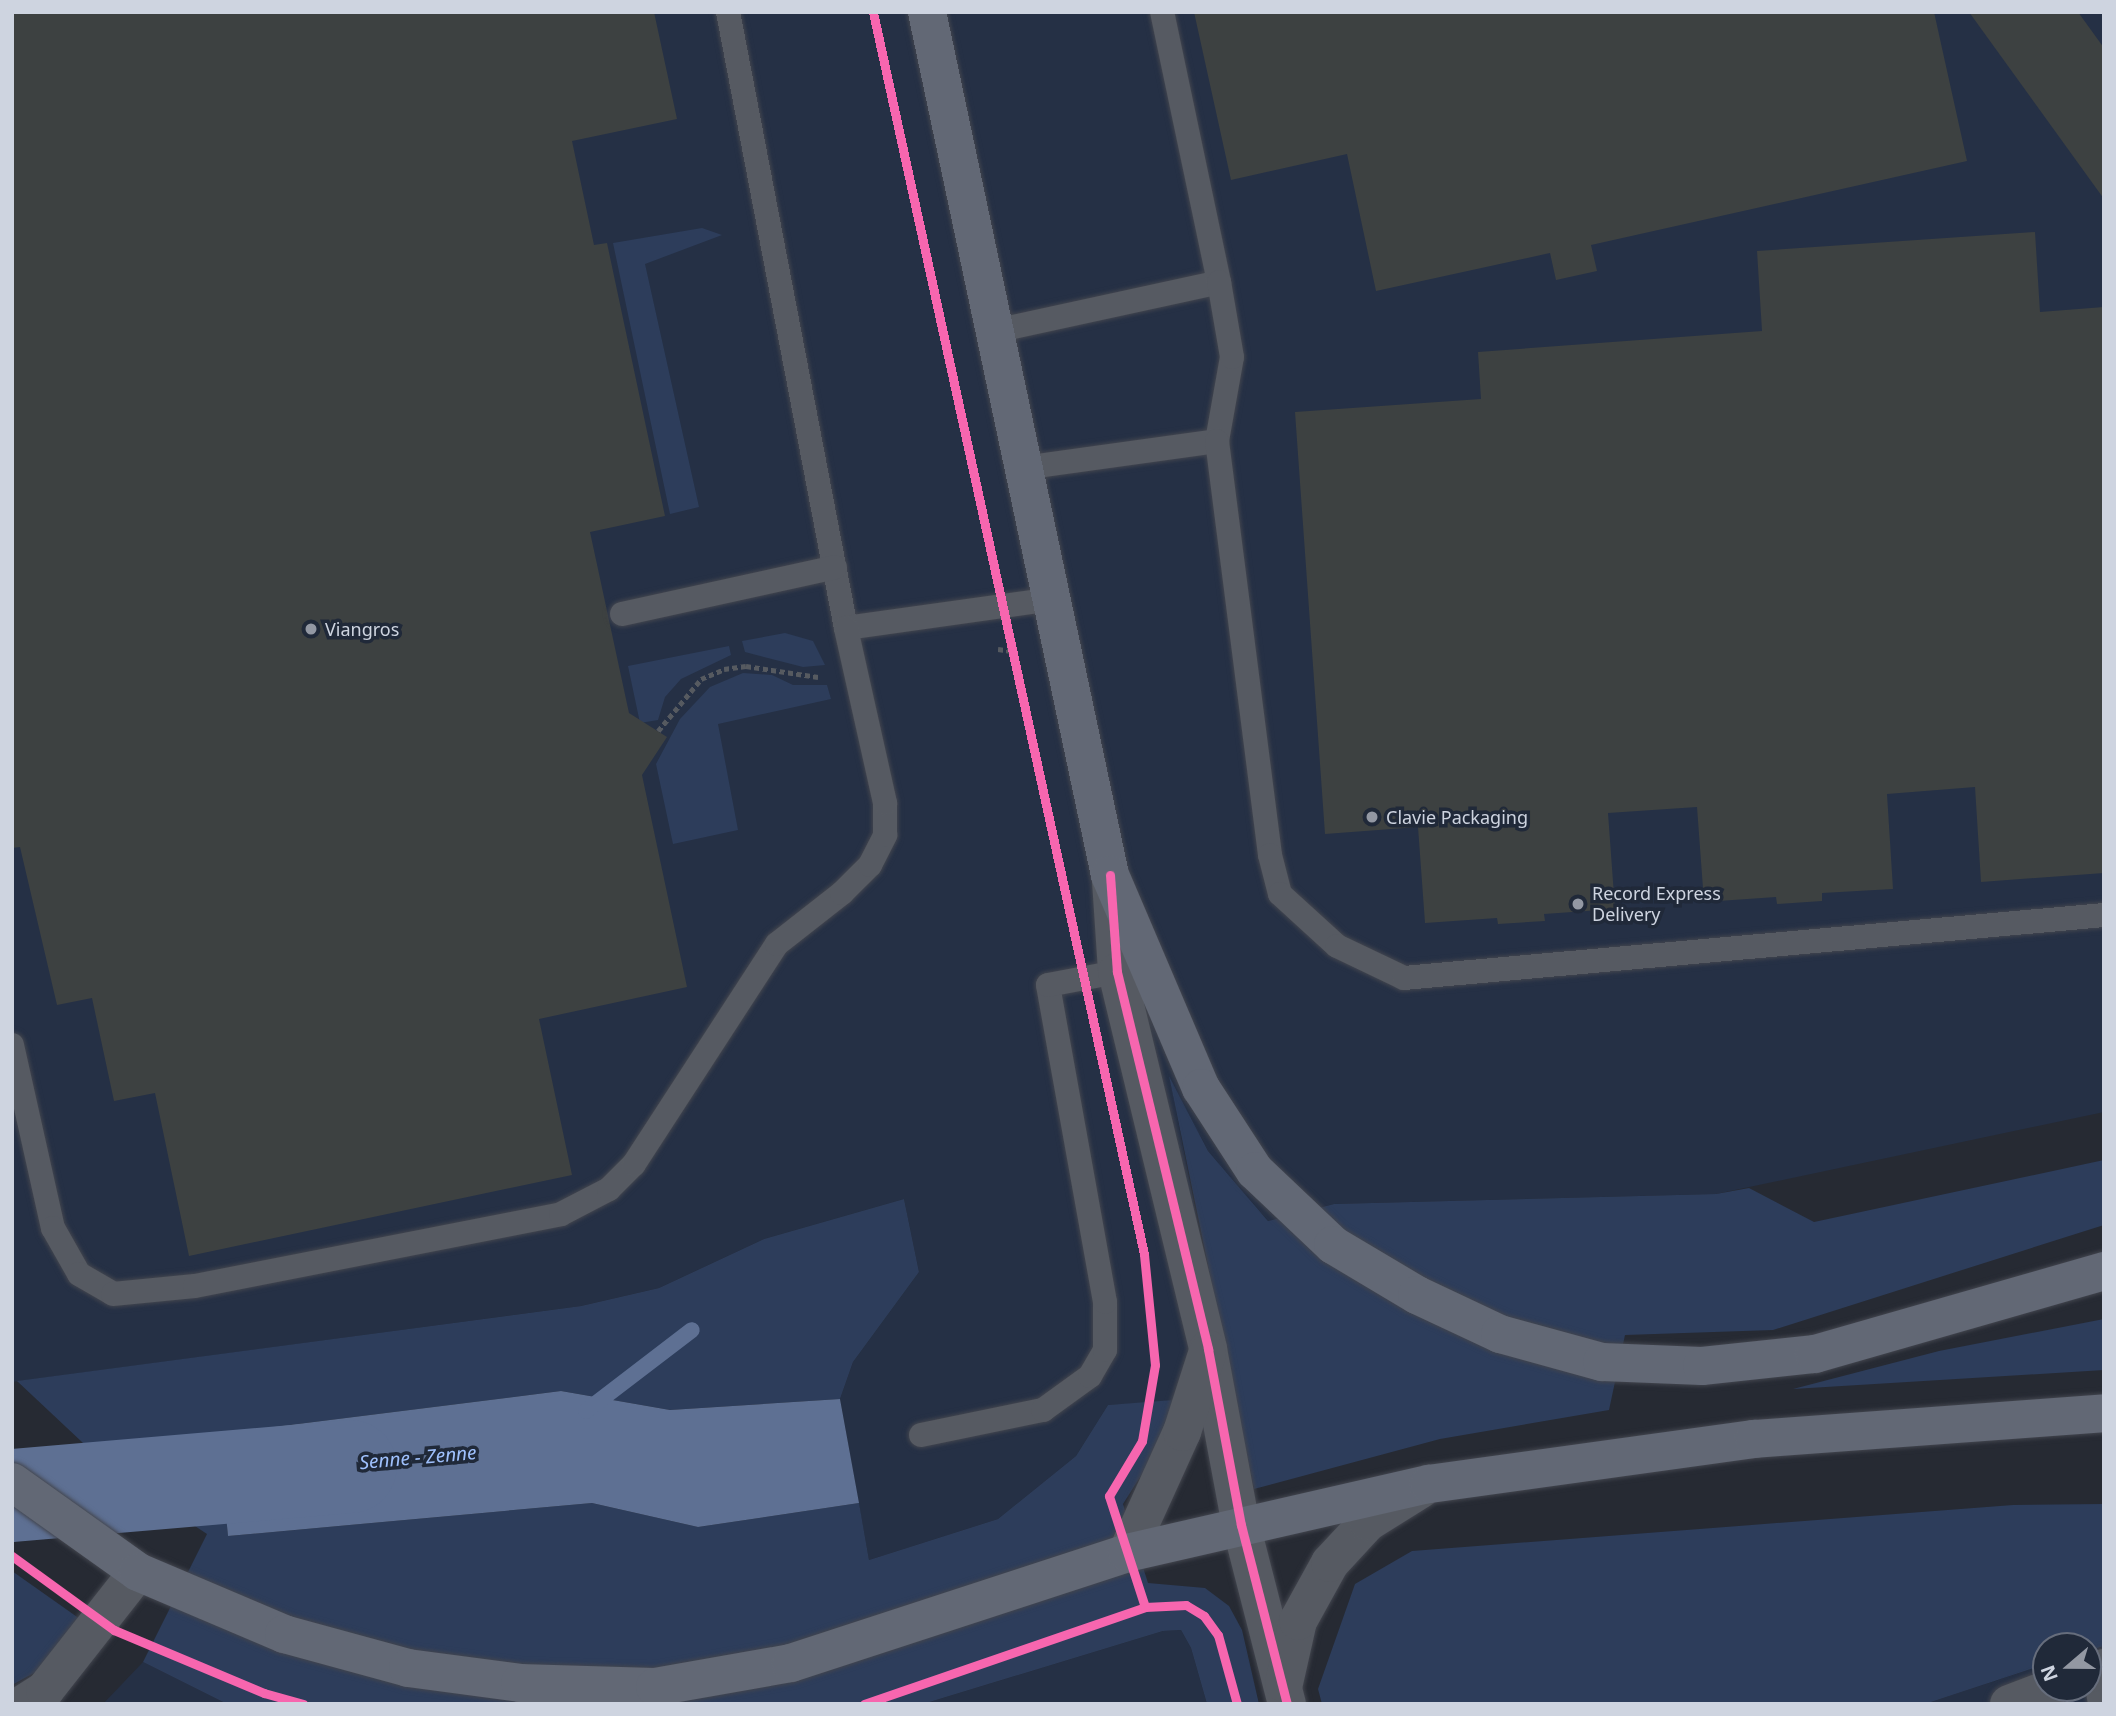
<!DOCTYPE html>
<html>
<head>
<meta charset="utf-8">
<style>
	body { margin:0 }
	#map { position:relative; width:2116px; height:1716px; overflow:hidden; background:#262a33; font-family:"Noto Sans",sans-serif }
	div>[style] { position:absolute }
	.built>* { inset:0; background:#253045 }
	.green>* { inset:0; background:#2d3d5b }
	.water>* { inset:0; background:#5e7093 }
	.stream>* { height:16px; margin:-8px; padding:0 8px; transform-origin:8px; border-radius:8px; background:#5e7093 }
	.river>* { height:93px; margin:-46.5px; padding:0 46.5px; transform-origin:46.5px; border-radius:46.5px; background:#5e7093 }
	.building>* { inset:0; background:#3d4141 }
	.path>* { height:4.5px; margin-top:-2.25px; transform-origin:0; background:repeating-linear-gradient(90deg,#565a60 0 5px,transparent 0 8.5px) }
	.roads { filter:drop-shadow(0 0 2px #42454e) drop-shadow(0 0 2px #42454e) }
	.lane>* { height:24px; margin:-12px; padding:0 12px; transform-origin:12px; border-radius:12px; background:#565a62 }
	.street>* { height:38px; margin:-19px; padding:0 19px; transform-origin:19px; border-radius:19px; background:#565a62 }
	.highway>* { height:38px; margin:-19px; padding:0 19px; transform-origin:19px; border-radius:19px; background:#626875 }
	.cycleway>* { height:9px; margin:-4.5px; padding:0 4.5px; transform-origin:4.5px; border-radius:4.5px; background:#f766af }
	.dots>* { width:19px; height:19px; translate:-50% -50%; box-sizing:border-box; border:4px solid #202939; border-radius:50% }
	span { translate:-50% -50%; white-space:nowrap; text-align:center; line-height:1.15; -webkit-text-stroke:7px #202939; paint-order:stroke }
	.poi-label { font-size:18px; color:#ced4e0 }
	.left { translate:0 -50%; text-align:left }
	.water-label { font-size:19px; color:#9fc0fc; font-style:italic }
	.frame { position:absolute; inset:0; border:14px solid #ced4e0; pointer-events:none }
	.north { position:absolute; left:2032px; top:1632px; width:70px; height:70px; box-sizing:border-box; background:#202939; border:2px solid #666d7c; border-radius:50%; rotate:250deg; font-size:19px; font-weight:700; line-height:28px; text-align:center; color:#ced4e0 }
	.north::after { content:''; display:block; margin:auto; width:24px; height:32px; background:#9398a3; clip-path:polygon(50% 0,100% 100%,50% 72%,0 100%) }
</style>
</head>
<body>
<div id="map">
	<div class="built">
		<i style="clip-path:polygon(12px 12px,2104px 12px,2104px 1112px,1716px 1194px,1334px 1204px,1268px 1221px,1208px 1151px,1170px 1079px,1230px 1389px,1162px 1402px,1108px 1405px,1076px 1456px,998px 1519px,869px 1560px,840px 1399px,853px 1362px,919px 1272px,904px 1199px,764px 1239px,659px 1288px,581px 1306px,12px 1382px)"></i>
		<i style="clip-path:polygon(1181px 1630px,1191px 1648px,1207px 1704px,923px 1704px,1163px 1631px)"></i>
		<i style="clip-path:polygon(2104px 1646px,2104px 1704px,1925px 1704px,2046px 1664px,2046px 1688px,2088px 1688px,2088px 1651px)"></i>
		<i style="clip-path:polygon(143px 1662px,227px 1704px,103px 1704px)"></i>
	</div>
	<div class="green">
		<i style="clip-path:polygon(702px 228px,722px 235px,645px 264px,699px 507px,670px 514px,613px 243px)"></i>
		<i style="clip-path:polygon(785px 633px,813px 641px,825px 665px,803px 667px,745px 652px,742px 641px)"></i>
		<i style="clip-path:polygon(729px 646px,731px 655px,681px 679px,665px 697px,658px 720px,640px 723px,628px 666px)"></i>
		<i style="clip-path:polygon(743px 673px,772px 675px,793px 685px,827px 685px,831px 699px,718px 724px,738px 830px,673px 844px,656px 764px,680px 719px,710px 687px)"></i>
		<i style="clip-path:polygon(1169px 1076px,1208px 1151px,1268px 1221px,1334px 1204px,1716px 1194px,1749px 1188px,1814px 1222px,2104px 1160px,2104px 1225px,1773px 1330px,1625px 1335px,1609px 1410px,1440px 1439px,1254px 1489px)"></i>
		<i style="clip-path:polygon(904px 1199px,919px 1272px,853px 1362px,840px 1399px,670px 1410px,561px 1391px,219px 1434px,228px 1536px,592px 1503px,698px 1527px,859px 1503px,869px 1560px,998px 1519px,1076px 1456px,1108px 1405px,1173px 1400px,1156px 1452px,1123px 1504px,1148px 1583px,1205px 1588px,1229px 1606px,1242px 1630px,1259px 1704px,1207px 1704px,1191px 1648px,1181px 1630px,1163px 1631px,923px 1704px,227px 1704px,143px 1662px,207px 1534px,115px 1473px,17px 1381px,581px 1306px,659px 1288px,764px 1239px)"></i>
		<i style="clip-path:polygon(2104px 1319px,2104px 1370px,1793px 1389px,1939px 1351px)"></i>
		<i style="clip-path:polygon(2104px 1504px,2104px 1646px,2088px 1651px,2088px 1646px,2046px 1646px,2046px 1664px,1925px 1704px,1322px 1704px,1318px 1689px,1355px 1584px,1412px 1551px,2013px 1505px)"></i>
		<i style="clip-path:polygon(12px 1571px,80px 1619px,47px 1666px,12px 1685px)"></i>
	</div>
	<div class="water">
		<i style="clip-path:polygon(561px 1391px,670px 1410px,840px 1399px,859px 1503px,698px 1527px,592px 1503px,228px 1536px,218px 1434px)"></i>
	</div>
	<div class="stream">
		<i style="left:586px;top:1411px;width:133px;rotate:-37.4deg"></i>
	</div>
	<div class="river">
		<i style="left:12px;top:1495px;width:339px;rotate:-4.9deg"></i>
	</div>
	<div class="building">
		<i style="clip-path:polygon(12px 12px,654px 12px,677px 119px,572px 141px,594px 245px,607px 243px,665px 516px,590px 532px,629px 713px,667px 737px,642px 775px,687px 987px,539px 1019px,572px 1175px,189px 1256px,155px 1093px,114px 1101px,92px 998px,57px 1005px,20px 847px,12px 848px)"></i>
		<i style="clip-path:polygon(1194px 12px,1934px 12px,1967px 161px,1591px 245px,1597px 271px,1556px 280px,1550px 253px,1376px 291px,1347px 154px,1231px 180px)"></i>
		<i style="clip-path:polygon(1969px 12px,2078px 12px,2104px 48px,2104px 199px)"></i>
		<i style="clip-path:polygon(2035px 232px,2040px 312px,2104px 307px,2104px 873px,1981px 882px,1975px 787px,1887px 794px,1893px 889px,1822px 893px,1822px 901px,1777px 904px,1776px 897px,1704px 902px,1697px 807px,1608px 813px,1615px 909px,1544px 914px,1545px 921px,1498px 924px,1497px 918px,1425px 923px,1418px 827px,1325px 834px,1295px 412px,1481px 399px,1478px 352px,1762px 331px,1757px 251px)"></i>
	</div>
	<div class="path">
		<i style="left:998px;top:649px;width:14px;rotate:8deg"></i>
		<i style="left:658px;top:731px;width:67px;rotate:-50.4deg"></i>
		<i style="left:701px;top:679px;width:25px;rotate:-23deg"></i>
		<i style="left:724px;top:669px;width:22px;rotate:-8deg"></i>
		<i style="left:746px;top:666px;width:73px;rotate:8.7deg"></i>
	</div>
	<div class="roads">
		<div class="lane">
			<i style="left:728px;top:12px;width:627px;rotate:79.16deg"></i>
			<i style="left:846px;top:628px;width:208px;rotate:-8deg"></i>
			<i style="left:995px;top:331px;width:229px;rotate:-12.3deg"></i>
			<i style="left:1219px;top:282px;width:276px;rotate:-101.9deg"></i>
			<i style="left:1217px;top:441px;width:85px;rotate:-79.9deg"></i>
			<i style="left:1232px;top:357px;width:76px;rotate:-99.8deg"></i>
			<i style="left:1023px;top:468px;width:196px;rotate:-7.9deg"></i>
			<i style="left:1217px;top:441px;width:417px;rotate:82.7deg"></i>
			<i style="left:1270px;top:855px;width:40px;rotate:75.6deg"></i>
			<i style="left:1280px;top:894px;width:77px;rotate:42.4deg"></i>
			<i style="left:1337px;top:946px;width:74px;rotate:25.5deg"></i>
			<i style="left:1404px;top:978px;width:703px;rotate:-5.14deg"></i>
			<i style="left:622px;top:614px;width:218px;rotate:-12.4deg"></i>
			<i style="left:12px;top:1045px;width:188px;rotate:77.4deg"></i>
			<i style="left:53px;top:1228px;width:53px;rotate:60.5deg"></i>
			<i style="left:79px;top:1274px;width:39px;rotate:30deg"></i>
			<i style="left:113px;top:1294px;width:82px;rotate:-5.6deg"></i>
			<i style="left:195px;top:1286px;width:373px;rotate:-11.1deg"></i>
			<i style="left:561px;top:1214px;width:54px;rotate:-27.5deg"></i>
			<i style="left:609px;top:1189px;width:35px;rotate:-45deg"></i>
			<i style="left:634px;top:1164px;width:262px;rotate:-57deg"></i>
			<i style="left:777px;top:944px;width:83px;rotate:-38.1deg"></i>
			<i style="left:842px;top:893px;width:40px;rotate:-45deg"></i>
			<i style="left:870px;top:865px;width:34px;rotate:-63deg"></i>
			<i style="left:885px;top:835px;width:32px;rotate:-90deg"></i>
			<i style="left:885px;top:803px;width:179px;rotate:-102.6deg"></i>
			<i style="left:921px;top:1435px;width:125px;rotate:-11.6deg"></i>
			<i style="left:1043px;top:1410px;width:58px;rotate:-35.9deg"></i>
			<i style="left:1090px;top:1376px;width:30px;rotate:-60deg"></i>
			<i style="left:1105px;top:1350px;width:48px;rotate:-90deg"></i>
			<i style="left:1105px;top:1302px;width:322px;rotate:-100.2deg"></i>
			<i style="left:1048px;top:985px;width:70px;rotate:-10.7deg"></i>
			<i style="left:2094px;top:1672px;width:33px;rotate:79deg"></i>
		</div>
		<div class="street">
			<i style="left:1111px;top:881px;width:91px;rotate:86.2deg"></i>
			<i style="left:1117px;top:972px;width:388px;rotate:76.4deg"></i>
			<i style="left:1208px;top:1349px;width:179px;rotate:79.4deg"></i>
			<i style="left:1241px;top:1525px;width:185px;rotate:75.6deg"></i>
			<i style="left:1127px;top:1553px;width:133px;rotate:-65.6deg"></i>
			<i style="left:1182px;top:1432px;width:82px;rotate:-72.2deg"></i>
			<i style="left:2088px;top:1674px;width:17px;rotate:-21deg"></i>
			<i style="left:1284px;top:1683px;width:64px;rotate:-77.3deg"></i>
			<i style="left:1298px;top:1621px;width:66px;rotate:-61.1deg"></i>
			<i style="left:1330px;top:1563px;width:56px;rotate:-47.2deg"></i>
			<i style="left:1368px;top:1522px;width:62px;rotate:-31.9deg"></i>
			<i style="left:23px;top:1704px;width:26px;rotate:-32deg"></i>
			<i style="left:45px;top:1690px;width:150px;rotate:-51.8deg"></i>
			<i style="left:2009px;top:1704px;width:45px;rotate:-20.9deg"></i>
		</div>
		<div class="highway">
			<i style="left:927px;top:12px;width:882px;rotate:78.03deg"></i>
			<i style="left:1110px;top:875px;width:232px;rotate:66.9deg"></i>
			<i style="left:1201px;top:1088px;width:99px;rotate:57deg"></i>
			<i style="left:1255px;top:1171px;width:108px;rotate:43.5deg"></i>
			<i style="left:1333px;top:1245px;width:98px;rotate:30.8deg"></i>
			<i style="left:1417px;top:1295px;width:92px;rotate:25.2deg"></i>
			<i style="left:1500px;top:1334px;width:106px;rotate:15.4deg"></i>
			<i style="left:1602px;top:1362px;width:100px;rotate:2.3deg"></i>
			<i style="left:1702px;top:1366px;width:114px;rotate:-6.1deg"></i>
			<i style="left:1815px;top:1354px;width:301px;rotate:-16deg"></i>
			<i style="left:12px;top:1482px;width:155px;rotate:35.5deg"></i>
			<i style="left:138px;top:1572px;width:159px;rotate:23deg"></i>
			<i style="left:284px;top:1634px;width:129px;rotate:15.3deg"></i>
			<i style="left:408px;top:1668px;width:113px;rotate:7.6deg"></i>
			<i style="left:520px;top:1683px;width:135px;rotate:1.7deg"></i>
			<i style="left:655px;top:1687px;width:138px;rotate:-10deg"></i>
			<i style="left:791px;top:1663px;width:354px;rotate:-18.1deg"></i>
			<i style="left:1127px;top:1553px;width:310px;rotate:-12.9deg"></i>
			<i style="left:1429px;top:1484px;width:328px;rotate:-7.9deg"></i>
			<i style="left:1754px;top:1439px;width:351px;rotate:-4.2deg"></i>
		</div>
	</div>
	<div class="cycleway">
		<i style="left:1110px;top:875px;width:97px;rotate:85.9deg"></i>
		<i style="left:1117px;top:972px;width:388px;rotate:76.4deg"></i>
		<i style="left:1208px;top:1349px;width:179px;rotate:79.4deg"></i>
		<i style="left:1241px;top:1525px;width:185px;rotate:75.6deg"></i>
		<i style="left:12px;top:1556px;width:126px;rotate:36deg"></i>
		<i style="left:114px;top:1630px;width:163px;rotate:22.8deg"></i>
		<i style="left:264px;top:1693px;width:41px;rotate:15.8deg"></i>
		<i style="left:1145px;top:1607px;width:41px;rotate:-2.8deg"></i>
		<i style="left:1186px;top:1605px;width:21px;rotate:31deg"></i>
		<i style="left:1204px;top:1616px;width:24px;rotate:54deg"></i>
		<i style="left:1218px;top:1635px;width:72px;rotate:74.6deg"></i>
		<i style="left:864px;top:1704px;width:297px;rotate:-19deg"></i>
		<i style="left:1145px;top:1607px;width:117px;rotate:-108deg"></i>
		<i style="left:1109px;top:1496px;width:64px;rotate:-59deg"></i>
		<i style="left:1142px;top:1441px;width:77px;rotate:-80.3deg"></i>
		<i style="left:1155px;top:1365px;width:112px;rotate:-95.7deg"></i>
		<i style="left:1144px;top:1254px;width:1271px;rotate:-102.31deg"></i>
	</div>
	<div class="dots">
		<i style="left:311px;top:629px;background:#9398a3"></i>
		<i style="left:1372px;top:817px;background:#9398a3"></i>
		<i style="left:1578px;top:904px;background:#9398a3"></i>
	</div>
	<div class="poi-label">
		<span class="left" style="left:325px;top:629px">Viangros</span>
		<span class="left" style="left:1386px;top:817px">Clavie Packaging</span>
		<span class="left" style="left:1592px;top:904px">Record Express<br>Delivery</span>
	</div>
	<div class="water-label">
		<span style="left:418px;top:1458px;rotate:-5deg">Senne - Zenne</span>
	</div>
	<div class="frame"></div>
	<div class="north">N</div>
</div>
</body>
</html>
